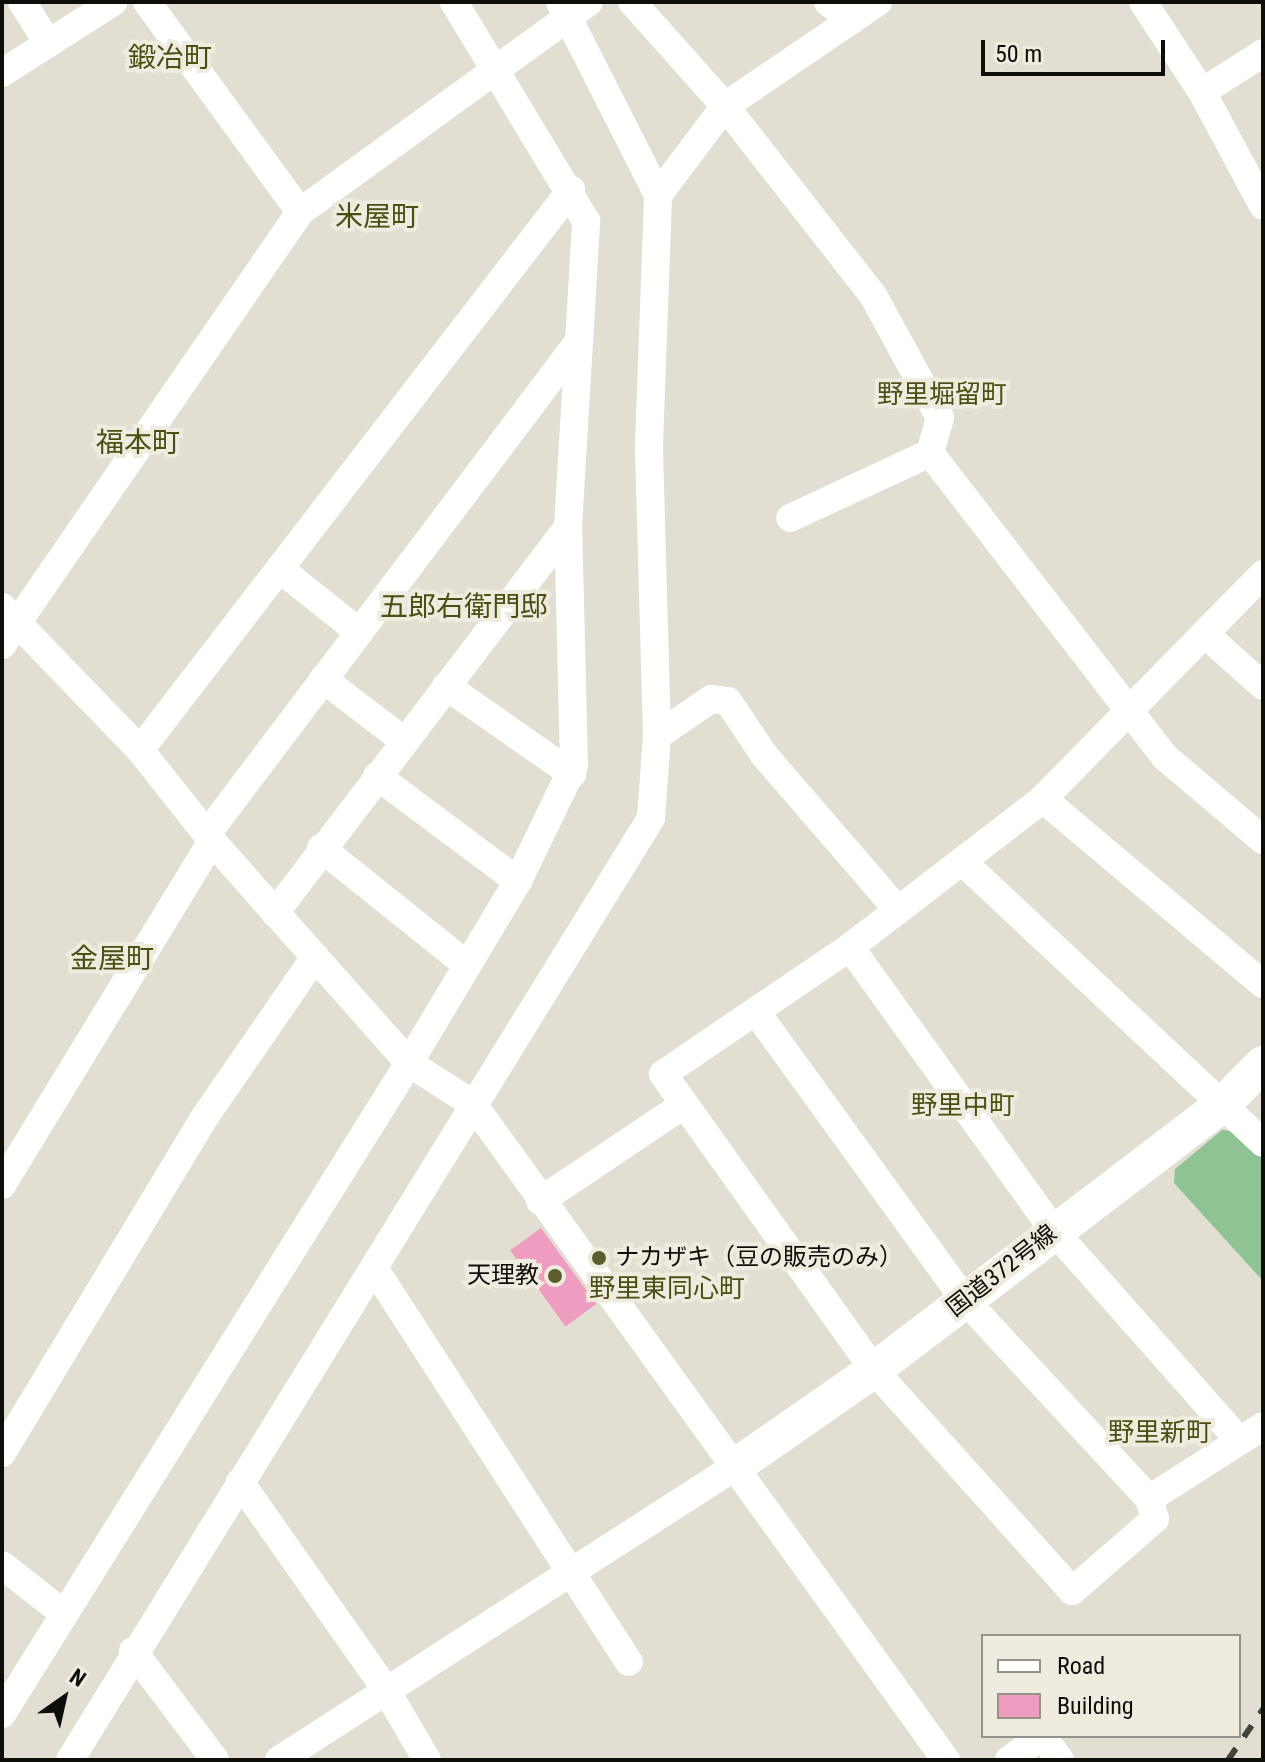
<!DOCTYPE html>
<html>
<head>
<meta charset="utf-8">
<style>
	body { margin:0 }
	#map { position:relative; width:1265px; height:1762px; overflow:hidden; background:#e2ded1; font-family:"Roboto Condensed","Noto Sans JP",sans-serif }
	div>[style] { position:absolute }
	.green>* { inset:0; background:#8fc393 }
	.building>* { inset:0; background:#ee9dc1; transform-origin:0 0 }
	.minor>* { height:28px; margin:-14px; padding:0 14px; transform-origin:14px; border-radius:14px; background:#fff }
	.tertiary>* { height:36px; margin:-18px; padding:0 18px; transform-origin:18px; border-radius:18px; background:#fff }
	.rail>* { height:6px; margin-top:-3px; transform-origin:0; background:repeating-linear-gradient(90deg,#44423c 0 14px,transparent 0 28px) }
	.dots>* { width:22px; height:22px; translate:-50% -50%; box-sizing:border-box; border:4px solid #efebde; border-radius:50% }
	span { translate:-50% -50%; white-space:nowrap; text-align:center; line-height:1.15; -webkit-text-stroke:8px #efebde; paint-order:stroke }
	.poi-label { font-size:24px; color:#0e0d09 }
	.left { translate:0 -50%; text-align:left }
	.right { translate:-100% -50%; text-align:right }
	.street-label { font-size:24px; color:#0e0d09 }
	.neighbourhood-label { font-size:26px; color:#4b4f13 }
	.quarter-label { font-size:28px; color:#4b4f13 }
	.frame { position:absolute; inset:0; border:4px solid #0e0d09; pointer-events:none }
	.legend { position:absolute; left:981px; top:1634px; width:260px; height:104px; box-sizing:border-box; background:#efebde; border:2px solid #959289; margin:0; padding:10px 14px; list-style:none; font-size:24px; color:#0e0d09 }
	.legend li { display:flex; align-items:center; gap:16px; height:40px }
	.legend b { width:40px; border:2px solid #959289 }
	.north { position:absolute; left:24px; top:1658px; width:80px; height:80px; -webkit-text-stroke:6px #efebde; paint-order:stroke; rotate:34deg; font-size:22px; font-weight:700; line-height:32px; text-align:center; color:#0e0d09 }
	.north::after { content:''; display:block; margin:auto; width:28px; height:36px; background:#0e0d09; clip-path:polygon(50% 0,100% 100%,50% 72%,0 100%) }
	.scale { position:absolute; left:981px; top:40px; width:184px; height:36px; box-sizing:border-box; border:4px solid #0e0d09; border-top:0; padding-left:10px; font-size:24px; line-height:28px; white-space:nowrap; color:#0e0d09; -webkit-text-stroke:6px #efebde; paint-order:stroke }
</style>
</head>
<body>
<div id="map">
	<div class="green">
		<i style="clip-path:polygon(1222px 1130px,1238px 1132px,1263px 1154px,1263px 1281px,1174px 1183px,1175px 1169px)"></i>
	</div>
	<div class="building">
		<i style="left:541px;top:1228px;width:94px;height:38px;rotate:54deg"></i>
	</div>
	<div class="minor">
		<i style="left:22px;top:2px;width:49px;rotate:57.6deg"></i>
		<i style="left:147px;top:2px;width:260px;rotate:53.9deg"></i>
		<i style="left:632px;top:2px;width:140px;rotate:48.2deg"></i>
		<i style="left:725px;top:106px;width:242px;rotate:52deg"></i>
		<i style="left:874px;top:297px;width:138px;rotate:61.4deg"></i>
		<i style="left:940px;top:418px;width:36px;rotate:106deg"></i>
		<i style="left:930px;top:453px;width:154px;rotate:155.1deg"></i>
		<i style="left:828px;top:2px;width:30px;rotate:37deg"></i>
		<i style="left:1143px;top:2px;width:108px;rotate:56.8deg"></i>
		<i style="left:1202px;top:92px;width:129px;rotate:61.8deg"></i>
		<i style="left:2px;top:73px;width:132px;rotate:-32.6deg"></i>
		<i style="left:1202px;top:92px;width:72px;rotate:-32.6deg"></i>
		<i style="left:658px;top:195px;width:111px;rotate:-53deg"></i>
		<i style="left:725px;top:106px;width:185px;rotate:-34.2deg"></i>
		<i style="left:930px;top:453px;width:384px;rotate:52.3deg"></i>
		<i style="left:1165px;top:757px;width:128px;rotate:40.3deg"></i>
		<i style="left:280px;top:569px;width:101px;rotate:38.6deg"></i>
		<i style="left:1263px;top:574px;width:315px;rotate:134.4deg"></i>
		<i style="left:1043px;top:799px;width:243px;rotate:142.5deg"></i>
		<i style="left:850px;top:947px;width:226px;rotate:145.8deg"></i>
		<i style="left:663px;top:1074px;width:364px;rotate:54.5deg"></i>
		<i style="left:874px;top:1370px;width:297px;rotate:48.1deg"></i>
		<i style="left:1072px;top:1591px;width:110px;rotate:-40.9deg"></i>
		<i style="left:1155px;top:1519px;width:21px;rotate:-107deg"></i>
		<i style="left:1149px;top:1499px;width:135px;rotate:-32.6deg"></i>
		<i style="left:2px;top:607px;width:199px;rotate:46deg"></i>
		<i style="left:140px;top:750px;width:116px;rotate:51.6deg"></i>
		<i style="left:212px;top:841px;width:297px;rotate:48.4deg"></i>
		<i style="left:409px;top:1063px;width:76px;rotate:32.6deg"></i>
		<i style="left:473px;top:1104px;width:809px;rotate:54.21deg"></i>
		<i style="left:1206px;top:635px;width:76px;rotate:41.8deg"></i>
		<i style="left:2px;top:645px;width:526px;rotate:-55.46deg"></i>
		<i style="left:300px;top:212px;width:357px;rotate:-36deg"></i>
		<i style="left:323px;top:679px;width:102px;rotate:37.4deg"></i>
		<i style="left:446px;top:686px;width:154px;rotate:34.9deg"></i>
		<i style="left:657px;top:736px;width:65px;rotate:-34.4deg"></i>
		<i style="left:711px;top:699px;width:17px;rotate:7deg"></i>
		<i style="left:728px;top:701px;width:65px;rotate:56.3deg"></i>
		<i style="left:764px;top:755px;width:205px;rotate:49.2deg"></i>
		<i style="left:140px;top:750px;width:707px;rotate:-52.42deg"></i>
		<i style="left:377px;top:776px;width:176px;rotate:36.7deg"></i>
		<i style="left:1043px;top:799px;width:287px;rotate:40.1deg"></i>
		<i style="left:207px;top:834px;width:618px;rotate:-52.96deg"></i>
		<i style="left:321px;top:848px;width:186px;rotate:38.7deg"></i>
		<i style="left:965px;top:864px;width:408px;rotate:43.1deg"></i>
		<i style="left:275px;top:913px;width:485px;rotate:-52.8deg"></i>
		<i style="left:850px;top:947px;width:350px;rotate:54.3deg"></i>
		<i style="left:1054px;top:1231px;width:278px;rotate:48.5deg"></i>
		<i style="left:757px;top:1013px;width:354px;rotate:54.1deg"></i>
		<i style="left:965px;top:1300px;width:271px;rotate:47.2deg"></i>
		<i style="left:2px;top:1185px;width:403px;rotate:-58.6deg"></i>
		<i style="left:540px;top:1201px;width:171px;rotate:-33.8deg"></i>
		<i style="left:374px;top:1268px;width:469px;rotate:57.1deg"></i>
		<i style="left:2px;top:1453px;width:391px;rotate:-58.9deg"></i>
		<i style="left:204px;top:1118px;width:196px;rotate:-55.4deg"></i>
		<i style="left:240px;top:1482px;width:254px;rotate:54.9deg"></i>
		<i style="left:386px;top:1690px;width:81px;rotate:59.6deg"></i>
		<i style="left:2px;top:1565px;width:78px;rotate:38.2deg"></i>
		<i style="left:133px;top:1651px;width:136px;rotate:53deg"></i>
		<i style="left:2px;top:1714px;width:768px;rotate:-57.99deg"></i>
		<i style="left:409px;top:1063px;width:212px;rotate:-59.1deg"></i>
		<i style="left:518px;top:881px;width:129px;rotate:-64.2deg"></i>
		<i style="left:574px;top:765px;width:238px;rotate:-91.4deg"></i>
		<i style="left:568px;top:527px;width:307px;rotate:-86.6deg"></i>
		<i style="left:586px;top:221px;width:256px;rotate:-121.1deg"></i>
		<i style="left:1042px;top:1736px;width:30px;rotate:53deg"></i>
		<i style="left:70px;top:1760px;width:1107px;rotate:-58.33deg"></i>
		<i style="left:651px;top:818px;width:82px;rotate:-85.8deg"></i>
		<i style="left:657px;top:736px;width:292px;rotate:-91.6deg"></i>
		<i style="left:649px;top:444px;width:249px;rotate:-87.9deg"></i>
		<i style="left:658px;top:195px;width:216px;rotate:-116.9deg"></i>
		<i style="left:279px;top:1760px;width:540px;rotate:-32.75deg"></i>
		<i style="left:1009px;top:1760px;width:41px;rotate:-36deg"></i>
	</div>
	<div class="tertiary">
		<i style="left:733px;top:1468px;width:172px;rotate:-34.8deg"></i>
		<i style="left:874px;top:1370px;width:437px;rotate:-37.3deg"></i>
		<i style="left:1222px;top:1105px;width:58px;rotate:-45deg"></i>
	</div>
	<div class="rail">
		<i style="left:1228px;top:1760px;width:62px;rotate:-55.5deg"></i>
	</div>
	<div class="dots">
		<i style="left:599px;top:1258px;background:#5b5e2c"></i>
		<i style="left:555px;top:1276px;background:#5b5e2c"></i>
	</div>
	<div class="poi-label">
		<span class="left" style="left:615px;top:1258px">ナカザキ（豆の販売のみ）</span>
		<span class="right" style="left:539px;top:1276px">天理教</span>
	</div>
	<div class="street-label">
		<span style="left:1002px;top:1271px;rotate:-38deg">国道372号線</span>
	</div>
	<div class="neighbourhood-label">
		<span style="left:942px;top:395px">野里堀留町</span>
		<span style="left:963px;top:1106px">野里中町</span>
		<span style="left:667px;top:1289px">野里東同心町</span>
		<span style="left:1160px;top:1433px">野里新町</span>
	</div>
	<div class="quarter-label">
		<span style="left:170px;top:58px">鍛冶町</span>
		<span style="left:377px;top:217px">米屋町</span>
		<span style="left:138px;top:443px">福本町</span>
		<span style="left:464px;top:607px">五郎右衛門邸</span>
		<span style="left:112px;top:959px">金屋町</span>
	</div>
	<div class="frame"></div>
	<ul class="legend">
	<li><b style="height:10px;background:#fff"></b>Road</li>
	<li><b style="height:22px;background:#ee9dc1"></b>Building</li>
	</ul>
	<div class="north">N</div>
	<div class="scale">50 m</div>
</div>
</body>
</html>
